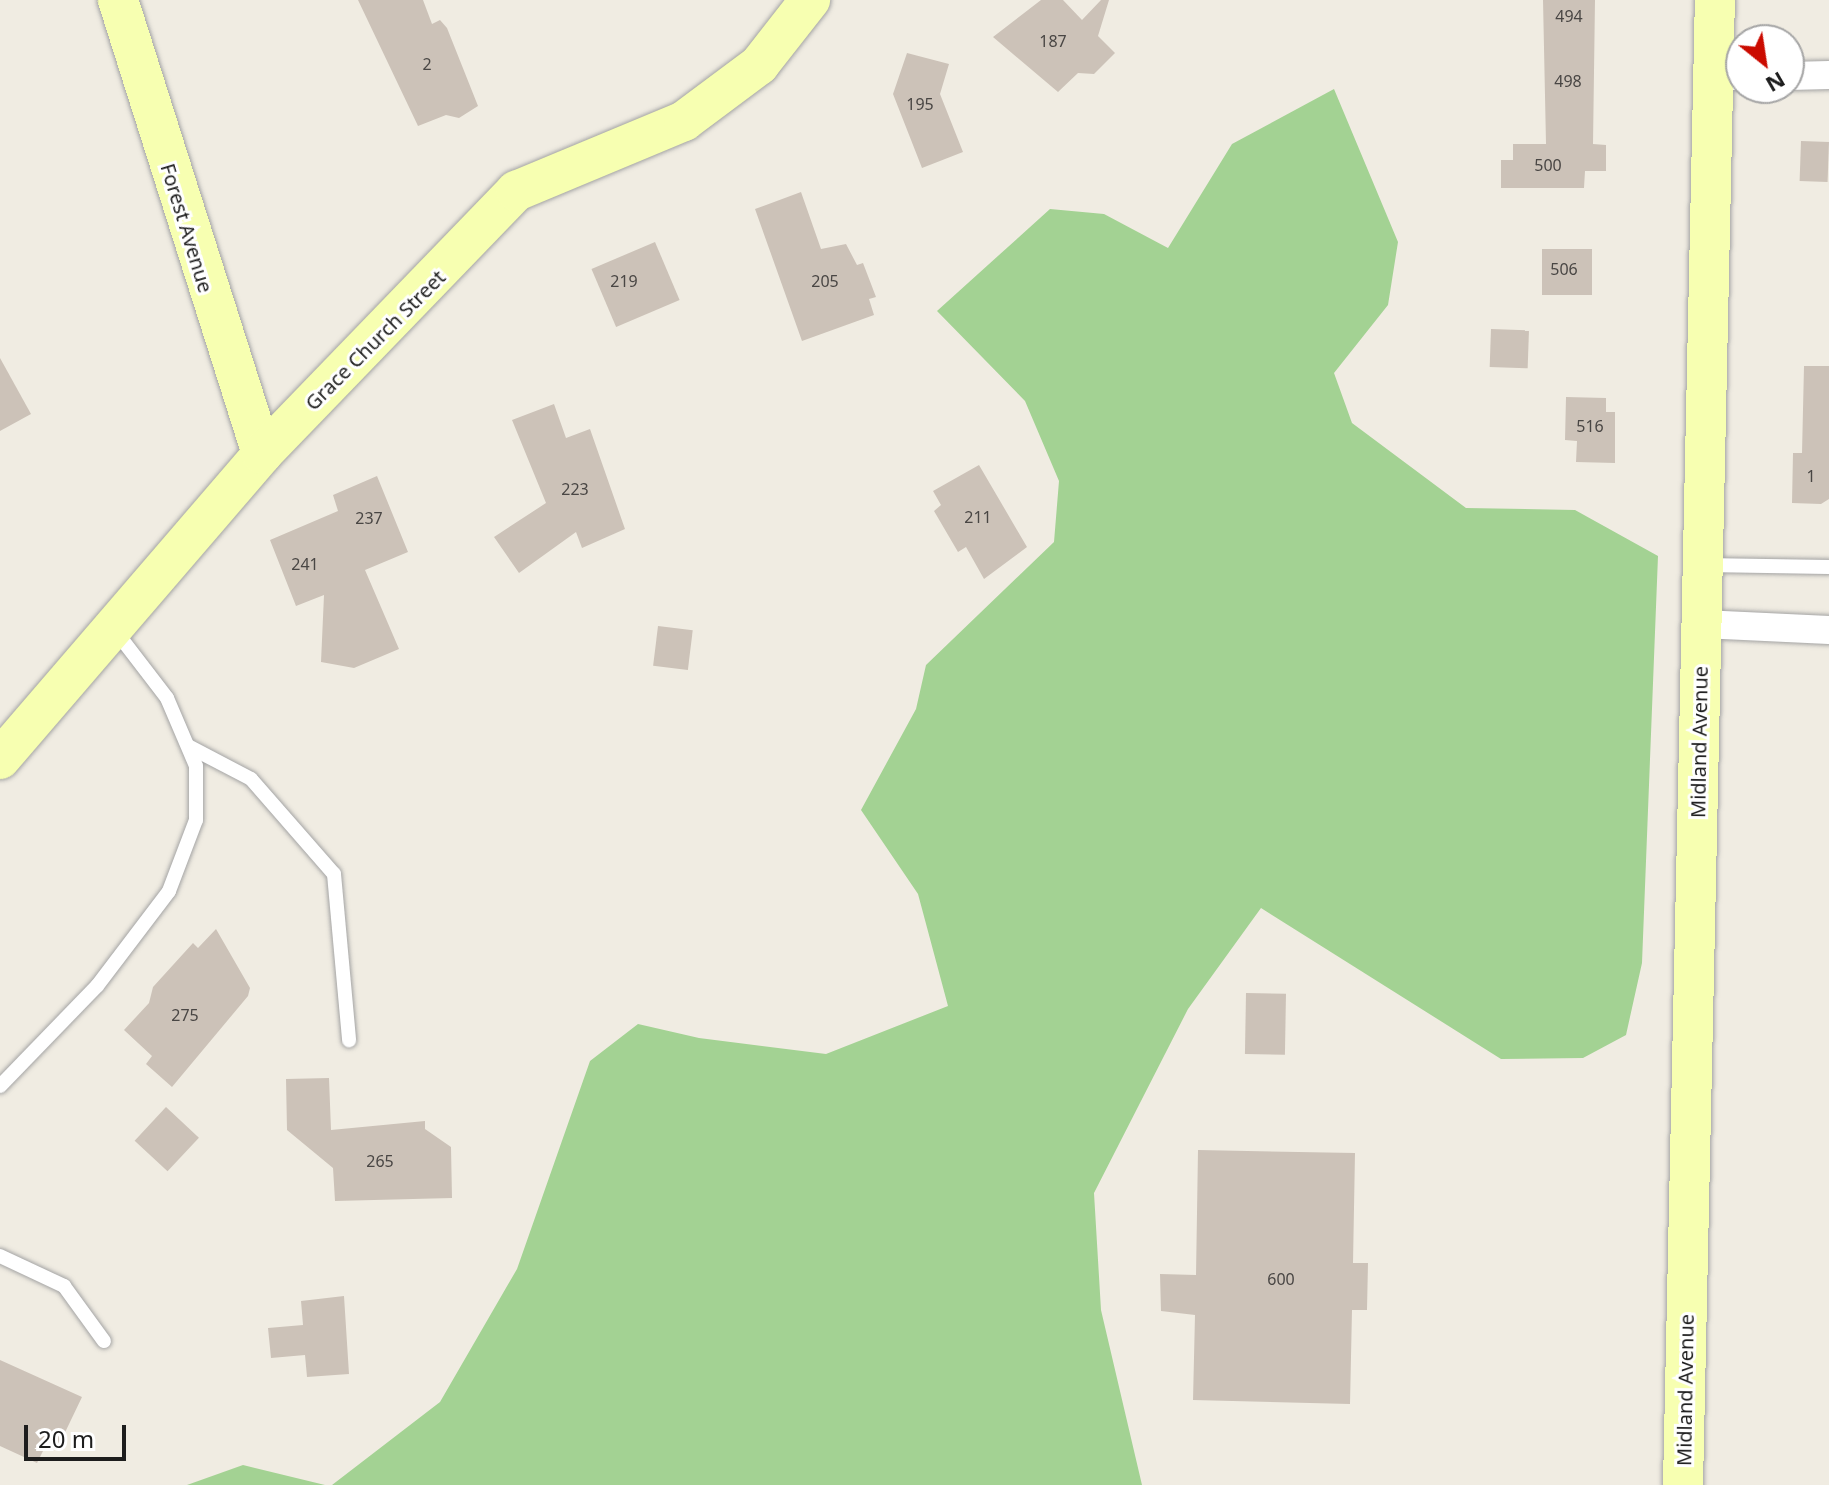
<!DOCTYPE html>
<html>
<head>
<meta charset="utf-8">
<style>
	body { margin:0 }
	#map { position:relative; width:1829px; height:1485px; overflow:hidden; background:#f0ece2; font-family:"Noto Sans",sans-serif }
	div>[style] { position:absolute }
	.forest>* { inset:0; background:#a3d293 }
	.building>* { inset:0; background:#ccc2b8; transform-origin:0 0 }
	.roads { filter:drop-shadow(0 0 2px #a4a4a4) drop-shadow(0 0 2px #a4a4a4) }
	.lane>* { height:14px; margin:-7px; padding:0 7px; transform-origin:7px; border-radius:7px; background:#fff }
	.street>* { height:28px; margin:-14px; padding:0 14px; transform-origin:14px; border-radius:14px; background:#fff }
	.secondary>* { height:40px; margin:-20px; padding:0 20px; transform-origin:20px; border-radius:20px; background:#f7ffb1 }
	span { translate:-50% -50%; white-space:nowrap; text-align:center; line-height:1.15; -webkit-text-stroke:6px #fff; paint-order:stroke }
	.number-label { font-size:16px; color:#494644 }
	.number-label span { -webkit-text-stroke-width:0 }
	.street-label { font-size:20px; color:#1d1d1d }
	.north { position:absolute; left:1725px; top:24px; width:80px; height:80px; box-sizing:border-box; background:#fff; border:2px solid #a5a5a5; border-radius:50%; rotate:150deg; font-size:22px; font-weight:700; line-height:32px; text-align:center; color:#1d1d1d }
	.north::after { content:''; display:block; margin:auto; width:28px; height:36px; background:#cb0b00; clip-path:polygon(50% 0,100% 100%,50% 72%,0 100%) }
	.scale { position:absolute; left:24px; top:1425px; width:102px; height:36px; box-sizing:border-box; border:4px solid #1d1d1d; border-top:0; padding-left:10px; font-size:24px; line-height:28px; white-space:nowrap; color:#1d1d1d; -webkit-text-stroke:6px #fff; paint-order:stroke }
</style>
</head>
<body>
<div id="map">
	<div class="forest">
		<i style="clip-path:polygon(1334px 89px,1398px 242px,1388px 305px,1334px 373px,1352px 423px,1466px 508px,1575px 510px,1658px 556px,1642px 963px,1626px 1035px,1583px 1058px,1501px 1059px,1261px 908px,1188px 1009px,1094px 1193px,1101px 1310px,1142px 1485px,332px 1485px,440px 1402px,517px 1269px,590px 1061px,638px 1024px,699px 1038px,826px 1054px,948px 1006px,918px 894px,861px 810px,916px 709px,926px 665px,1054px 542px,1059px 481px,1025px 401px,937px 311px,1050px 209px,1104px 214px,1168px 248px,1232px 144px)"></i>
		<i style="clip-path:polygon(243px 1465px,325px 1485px,187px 1485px)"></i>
	</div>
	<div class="building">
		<i style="clip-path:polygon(358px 0,423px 0,432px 24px,440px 20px,447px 28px,478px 106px,459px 118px,446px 115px,418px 126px)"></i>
		<i style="clip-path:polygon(1041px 0,1063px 0,1082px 20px,1101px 0,1109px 0,1098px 36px,1115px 53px,1094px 74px,1078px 73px,1058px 92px,993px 37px)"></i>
		<i style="clip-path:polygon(1543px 0,1595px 0,1593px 144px,1606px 145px,1606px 171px,1585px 171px,1584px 188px,1501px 188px,1501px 160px,1513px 160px,1513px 144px,1546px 144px)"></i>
		<i style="clip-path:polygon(907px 53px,949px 64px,940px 94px,963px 152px,922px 168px,893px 94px)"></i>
		<i style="left:1801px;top:141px;width:28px;height:40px;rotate:2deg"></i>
		<i style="clip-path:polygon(801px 192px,821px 249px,846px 244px,857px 265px,863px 263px,876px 297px,869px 299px,874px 315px,802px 341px,755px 209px)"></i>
		<i style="left:655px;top:242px;width:63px;height:69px;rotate:67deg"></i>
		<i style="left:1542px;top:249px;width:50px;height:46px"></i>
		<i style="left:1491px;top:329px;width:38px;height:38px;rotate:2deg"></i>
		<i style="clip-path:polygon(0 358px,31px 414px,0 431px)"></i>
		<i style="clip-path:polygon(1804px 366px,1829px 366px,1829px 499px,1821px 504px,1792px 503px,1793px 453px,1802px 453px)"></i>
		<i style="clip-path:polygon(1566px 397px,1606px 398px,1606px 412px,1615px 412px,1615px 463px,1576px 462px,1577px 441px,1565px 440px)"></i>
		<i style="clip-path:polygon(554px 404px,566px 438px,590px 429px,625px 529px,582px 548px,576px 532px,519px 573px,494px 537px,546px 503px,512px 420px)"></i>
		<i style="clip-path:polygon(979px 465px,1027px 547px,984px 579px,966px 547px,958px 552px,934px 511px,941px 505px,933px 491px)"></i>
		<i style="clip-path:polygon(377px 476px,408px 552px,365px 570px,399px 649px,354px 668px,321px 662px,324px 595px,296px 606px,270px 540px,338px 511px,333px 495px)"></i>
		<i style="left:658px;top:626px;width:35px;height:40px;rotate:7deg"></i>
		<i style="clip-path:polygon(216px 929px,250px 988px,248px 996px,172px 1087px,146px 1064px,152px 1056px,124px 1030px,149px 1003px,153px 987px,193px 943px,198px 948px)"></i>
		<i style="left:1246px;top:993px;width:40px;height:61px;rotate:1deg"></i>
		<i style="clip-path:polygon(329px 1078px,331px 1130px,425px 1121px,425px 1129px,451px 1147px,452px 1198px,335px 1201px,333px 1168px,287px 1130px,286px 1079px)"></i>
		<i style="left:166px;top:1107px;width:45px;height:46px;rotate:43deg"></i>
		<i style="clip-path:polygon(1198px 1150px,1355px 1153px,1353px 1263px,1368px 1263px,1367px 1310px,1352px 1310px,1350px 1404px,1193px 1400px,1195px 1315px,1161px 1311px,1160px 1274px,1196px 1275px)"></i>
		<i style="clip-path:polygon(344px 1296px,349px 1374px,307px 1377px,305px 1355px,271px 1358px,268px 1328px,303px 1325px,301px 1301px)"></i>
		<i style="clip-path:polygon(0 1360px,82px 1397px,59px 1445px,49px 1439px,37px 1463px,0 1446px)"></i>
	</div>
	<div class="roads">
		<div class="lane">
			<i style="left:1704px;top:565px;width:125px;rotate:0.9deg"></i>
			<i style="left:188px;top:746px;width:71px;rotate:27.6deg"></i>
			<i style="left:251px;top:779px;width:126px;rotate:48.9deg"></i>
			<i style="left:334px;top:874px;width:167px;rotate:84.8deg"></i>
			<i style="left:0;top:1086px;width:139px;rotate:-45.9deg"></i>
			<i style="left:97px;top:986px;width:119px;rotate:-52.8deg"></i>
			<i style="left:169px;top:891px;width:76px;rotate:-69.2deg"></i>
			<i style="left:196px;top:820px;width:54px;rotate:-90deg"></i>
			<i style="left:196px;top:766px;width:74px;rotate:-113.1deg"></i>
			<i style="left:167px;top:698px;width:87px;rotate:-127.5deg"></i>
			<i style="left:0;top:1256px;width:71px;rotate:25.1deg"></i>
			<i style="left:64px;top:1286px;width:68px;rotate:54deg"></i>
		</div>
		<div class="street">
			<i style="left:1714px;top:76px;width:27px"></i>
			<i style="left:1789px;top:76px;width:40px;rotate:-1.4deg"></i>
			<i style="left:1702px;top:624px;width:127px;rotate:2.7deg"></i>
		</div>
		<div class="secondary">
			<i style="left:118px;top:0;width:476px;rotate:72.4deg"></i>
			<i style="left:0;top:759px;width:402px;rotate:-49.3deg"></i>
			<i style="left:262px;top:454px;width:366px;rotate:-46deg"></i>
			<i style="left:516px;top:191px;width:182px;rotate:-22.6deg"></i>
			<i style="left:684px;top:121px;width:94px;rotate:-36.7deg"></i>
			<i style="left:759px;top:65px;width:83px;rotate:-51.9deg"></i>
			<i style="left:1683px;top:1485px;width:1485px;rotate:-88.77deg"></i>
		</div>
	</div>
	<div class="number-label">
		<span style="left:1569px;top:16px">494</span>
		<span style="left:1053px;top:41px">187</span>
		<span style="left:427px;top:64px">2</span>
		<span style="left:1568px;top:81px">498</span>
		<span style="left:920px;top:104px">195</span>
		<span style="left:1548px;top:165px">500</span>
		<span style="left:1564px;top:269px">506</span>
		<span style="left:624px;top:281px">219</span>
		<span style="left:825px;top:281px">205</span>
		<span style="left:1590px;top:426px">516</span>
		<span style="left:1811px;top:476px">1</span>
		<span style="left:575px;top:489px">223</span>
		<span style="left:978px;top:517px">211</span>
		<span style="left:369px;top:518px">237</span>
		<span style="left:305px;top:564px">241</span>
		<span style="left:185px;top:1015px">275</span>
		<span style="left:380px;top:1161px">265</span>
		<span style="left:1281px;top:1279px">600</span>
	</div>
	<div class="street-label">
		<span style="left:187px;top:228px;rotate:73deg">Forest Avenue</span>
		<span style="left:375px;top:340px;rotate:-45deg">Grace Church Street</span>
		<span style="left:1699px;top:742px;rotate:-89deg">Midland Avenue</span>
		<span style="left:1685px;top:1390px;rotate:-89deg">Midland Avenue</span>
	</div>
	<div class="north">N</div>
	<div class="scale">20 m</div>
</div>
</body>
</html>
